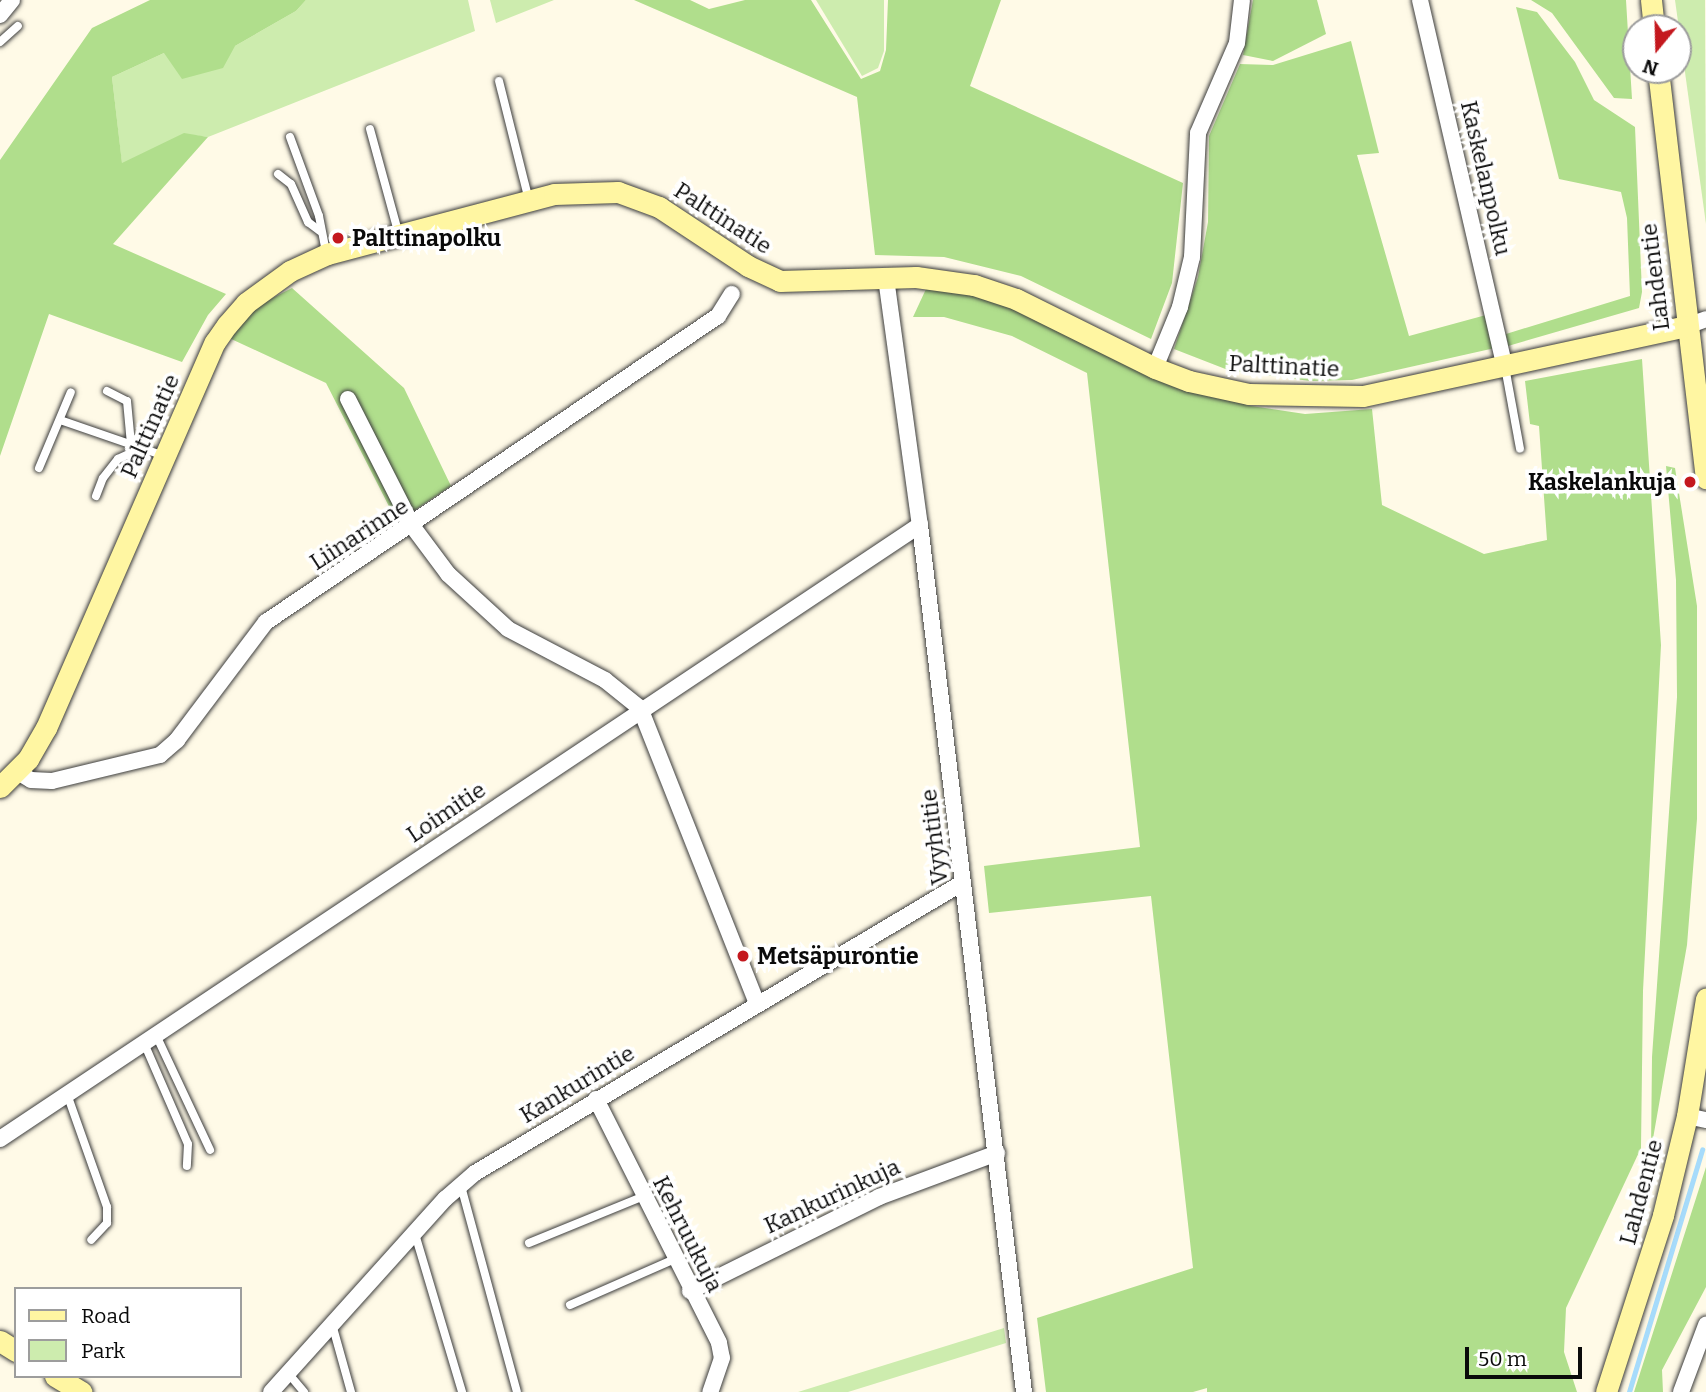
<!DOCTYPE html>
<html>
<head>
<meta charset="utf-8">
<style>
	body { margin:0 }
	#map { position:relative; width:1706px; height:1392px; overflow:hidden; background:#fffae7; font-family:Bitter,serif }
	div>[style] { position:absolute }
	.green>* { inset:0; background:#cdecae }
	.forest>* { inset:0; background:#b0de8c }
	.stream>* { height:4.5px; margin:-2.25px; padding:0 2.25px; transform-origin:2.25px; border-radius:2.25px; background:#a6dbfb }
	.roads { filter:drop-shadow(0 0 2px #3d3d3d) drop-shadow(0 0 2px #3d3d3d) }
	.lane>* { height:8px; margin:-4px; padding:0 4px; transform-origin:4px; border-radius:4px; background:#fff }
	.street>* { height:16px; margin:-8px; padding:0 8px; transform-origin:8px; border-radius:8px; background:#fff }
	.secondary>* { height:21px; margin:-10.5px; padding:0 10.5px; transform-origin:10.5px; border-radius:10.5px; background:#fff6a2 }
	.dots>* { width:19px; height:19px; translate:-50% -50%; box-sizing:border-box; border:4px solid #fff; border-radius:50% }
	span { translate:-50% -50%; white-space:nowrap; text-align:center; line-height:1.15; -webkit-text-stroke:7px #fff; paint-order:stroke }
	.street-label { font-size:23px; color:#0a0a0a }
	.poi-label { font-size:23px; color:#0a0a0a; font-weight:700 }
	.left { translate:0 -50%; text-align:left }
	.right { translate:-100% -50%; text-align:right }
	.legend { position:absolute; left:14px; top:1287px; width:228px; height:91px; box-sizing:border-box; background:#fff; border:2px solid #9d9d9d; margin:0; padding:9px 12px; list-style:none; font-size:21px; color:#0a0a0a }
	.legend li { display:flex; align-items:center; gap:14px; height:35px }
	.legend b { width:35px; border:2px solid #9d9d9d }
	.north { position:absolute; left:1622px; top:14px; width:70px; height:70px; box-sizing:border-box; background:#fff; border:2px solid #9d9d9d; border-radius:50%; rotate:199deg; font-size:19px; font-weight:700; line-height:28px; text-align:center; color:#0a0a0a }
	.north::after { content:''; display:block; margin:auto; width:24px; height:32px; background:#c4181e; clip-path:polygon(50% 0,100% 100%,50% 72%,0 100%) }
	.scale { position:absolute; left:1465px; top:1347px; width:117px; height:32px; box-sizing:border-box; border:4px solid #0a0a0a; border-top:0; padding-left:9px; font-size:21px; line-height:24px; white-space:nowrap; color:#0a0a0a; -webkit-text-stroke:5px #fff; paint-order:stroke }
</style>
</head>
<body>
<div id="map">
	<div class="green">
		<i style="clip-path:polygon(306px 0,468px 0,475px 31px,208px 137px,184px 134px,122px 164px,112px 77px,164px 53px,235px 46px,296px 11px)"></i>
		<i style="clip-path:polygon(490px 0,554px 0,496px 23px)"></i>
		<i style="clip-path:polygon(816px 0,884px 0,884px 51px,878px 68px,862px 76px)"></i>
		<i style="clip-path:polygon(1675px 0,1705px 0,1706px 224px)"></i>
		<i style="clip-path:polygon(1004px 1328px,1006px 1343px,848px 1392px,798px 1392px)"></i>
	</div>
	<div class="forest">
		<i style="clip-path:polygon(150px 0,306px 0,296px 11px,235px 46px,223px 68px,182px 79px,164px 53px,112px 77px,122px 163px,184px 133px,208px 137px,113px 244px,226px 294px,208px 315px,182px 362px,49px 314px,0 456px,0 160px,92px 28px)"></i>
		<i style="clip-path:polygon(634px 0,690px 0,709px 9px,745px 0,811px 0,861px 79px,880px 71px,886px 50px,888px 0,1001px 0,970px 86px,1183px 183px,1172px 283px,1151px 339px,1021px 276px,944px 257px,875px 255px,857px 97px)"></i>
		<i style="clip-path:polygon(1253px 0,1317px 0,1326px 34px,1273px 61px,1243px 55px)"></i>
		<i style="clip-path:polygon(1531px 0,1626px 0,1632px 99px,1614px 98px,1552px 13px)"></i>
		<i style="clip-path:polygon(1516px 7px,1537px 12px,1575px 62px,1594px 100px,1635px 127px,1642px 292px,1639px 308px,1508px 346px,1506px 334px,1630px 296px,1627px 218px,1621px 192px,1559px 179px)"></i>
		<i style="clip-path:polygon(1351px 41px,1379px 153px,1357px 155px,1409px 336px,1486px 315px,1495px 348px,1352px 380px,1310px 381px,1228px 370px,1174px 349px,1198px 277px,1208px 222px,1209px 136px,1240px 64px,1273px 65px)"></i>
		<i style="clip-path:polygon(292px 288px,404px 388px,451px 486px,397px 522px,326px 383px,229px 338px,255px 307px)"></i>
		<i style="clip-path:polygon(926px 289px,972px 292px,1013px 305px,1183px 387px,1251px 406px,1305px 414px,1372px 409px,1382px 505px,1484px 554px,1547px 540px,1539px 426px,1530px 424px,1525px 381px,1642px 359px,1661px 645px,1643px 991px,1641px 1148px,1566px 1308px,1564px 1352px,1577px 1392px,1207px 1392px,1207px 1388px,1193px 1392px,1046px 1392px,1037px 1318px,1193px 1268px,1151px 896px,989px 913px,984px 866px,1140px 847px,1087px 373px,1012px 336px,944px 317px,913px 317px)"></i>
		<i style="clip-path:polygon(1666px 466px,1675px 468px,1697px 606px,1697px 819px,1687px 945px,1651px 1150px,1652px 1057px,1677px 697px,1676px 580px)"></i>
		<i style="clip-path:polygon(1706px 1167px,1706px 1287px,1662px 1370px,1663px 1392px,1634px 1392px)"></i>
	</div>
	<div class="stream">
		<i style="left:1629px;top:1392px;width:253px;rotate:-73.2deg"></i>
	</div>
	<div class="roads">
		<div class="lane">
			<i style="left:0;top:42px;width:24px;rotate:-42deg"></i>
			<i style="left:499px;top:81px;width:123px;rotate:75.9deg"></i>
			<i style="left:370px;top:129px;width:110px;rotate:74.7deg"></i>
			<i style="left:290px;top:137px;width:84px;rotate:69.8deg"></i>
			<i style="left:319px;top:216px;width:37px;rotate:79deg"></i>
			<i style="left:278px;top:174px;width:16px;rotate:38deg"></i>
			<i style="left:291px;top:184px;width:42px;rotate:65.9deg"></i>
			<i style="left:308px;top:222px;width:15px;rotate:37deg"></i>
			<i style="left:1505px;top:367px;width:83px;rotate:79.6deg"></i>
			<i style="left:107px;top:391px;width:22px;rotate:27deg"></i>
			<i style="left:127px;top:401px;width:43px;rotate:84.7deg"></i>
			<i style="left:63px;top:421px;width:105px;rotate:19deg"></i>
			<i style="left:39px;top:468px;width:82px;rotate:-67.2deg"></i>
			<i style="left:96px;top:496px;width:19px;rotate:-69deg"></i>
			<i style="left:103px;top:478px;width:24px;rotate:-52deg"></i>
			<i style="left:118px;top:459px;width:26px;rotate:-25deg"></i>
			<i style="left:156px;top:1035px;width:127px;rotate:64.8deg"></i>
			<i style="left:144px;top:1043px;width:110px;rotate:66.5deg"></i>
			<i style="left:188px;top:1144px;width:22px;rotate:93deg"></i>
			<i style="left:67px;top:1094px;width:120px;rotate:70.5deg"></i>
			<i style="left:107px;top:1207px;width:16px;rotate:90deg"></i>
			<i style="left:107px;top:1223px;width:23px;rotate:133deg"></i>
			<i style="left:461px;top:1186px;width:213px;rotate:74.8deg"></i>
			<i style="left:415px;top:1234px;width:165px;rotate:73.4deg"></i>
			<i style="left:529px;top:1243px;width:124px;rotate:-22.2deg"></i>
			<i style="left:570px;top:1305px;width:115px;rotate:-23.7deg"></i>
			<i style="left:332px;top:1324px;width:71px;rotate:74.4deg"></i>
			<i style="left:288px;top:1373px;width:25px;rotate:50deg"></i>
		</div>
		<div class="street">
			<i style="left:1420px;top:0;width:377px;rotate:77deg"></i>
			<i style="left:0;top:15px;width:19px;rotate:-51deg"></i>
			<i style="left:886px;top:278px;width:249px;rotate:82.2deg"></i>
			<i style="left:920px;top:525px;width:873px;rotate:83.16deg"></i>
			<i style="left:1687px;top:326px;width:20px;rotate:-20deg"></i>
			<i style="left:1155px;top:368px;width:66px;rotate:-67.7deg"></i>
			<i style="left:1180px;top:307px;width:51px;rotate:-76.5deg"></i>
			<i style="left:1192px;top:257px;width:124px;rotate:-87.2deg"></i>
			<i style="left:1198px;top:133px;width:98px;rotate:-66.6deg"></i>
			<i style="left:1237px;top:43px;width:43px;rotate:-83.4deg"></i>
			<i style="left:348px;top:399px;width:144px;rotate:63.1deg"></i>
			<i style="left:413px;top:527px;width:59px;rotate:53.3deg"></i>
			<i style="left:448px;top:574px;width:81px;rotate:42.5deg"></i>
			<i style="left:508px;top:629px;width:110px;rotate:27.7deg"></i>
			<i style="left:605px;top:680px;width:45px;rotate:38.7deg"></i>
			<i style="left:640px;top:708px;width:318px;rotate:68.4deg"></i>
			<i style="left:16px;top:771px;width:17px;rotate:31deg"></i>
			<i style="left:31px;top:780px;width:21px;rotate:3deg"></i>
			<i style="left:52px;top:781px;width:111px;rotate:-13.5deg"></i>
			<i style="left:160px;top:755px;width:23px;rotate:-41deg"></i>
			<i style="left:177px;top:740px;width:148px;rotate:-53deg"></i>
			<i style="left:266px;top:622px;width:546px;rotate:-34.1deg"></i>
			<i style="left:718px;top:316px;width:26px;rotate:-58deg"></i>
			<i style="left:596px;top:1099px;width:273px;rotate:63.2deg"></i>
			<i style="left:719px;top:1343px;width:15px;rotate:79deg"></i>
			<i style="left:722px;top:1358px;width:36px;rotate:109deg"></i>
			<i style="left:1687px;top:1116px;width:19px;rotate:12deg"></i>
			<i style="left:0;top:1139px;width:1106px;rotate:-33.72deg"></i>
			<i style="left:690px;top:1291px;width:211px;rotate:-26.4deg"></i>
			<i style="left:879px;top:1197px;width:126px;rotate:-20.4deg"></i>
			<i style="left:271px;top:1392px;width:260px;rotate:-48deg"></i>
			<i style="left:445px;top:1199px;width:40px;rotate:-41deg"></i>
			<i style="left:475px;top:1173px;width:567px;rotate:-30.77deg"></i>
			<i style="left:1681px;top:1392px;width:72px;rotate:-69.5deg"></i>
		</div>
		<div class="secondary">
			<i style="left:1651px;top:0;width:28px;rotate:84deg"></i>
			<i style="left:1658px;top:70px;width:411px;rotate:83.3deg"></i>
			<i style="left:0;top:787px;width:40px;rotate:-45deg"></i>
			<i style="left:28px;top:759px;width:36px;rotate:-60deg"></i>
			<i style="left:46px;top:728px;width:421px;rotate:-66.4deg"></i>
			<i style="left:215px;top:342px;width:21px;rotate:-55deg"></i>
			<i style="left:227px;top:325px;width:29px;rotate:-49deg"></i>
			<i style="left:246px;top:303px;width:54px;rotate:-36deg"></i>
			<i style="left:290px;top:271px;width:41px;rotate:-24.7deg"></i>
			<i style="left:327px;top:254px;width:74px;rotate:-14.8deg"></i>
			<i style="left:399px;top:235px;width:160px;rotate:-14.8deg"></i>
			<i style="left:554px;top:194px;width:64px;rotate:-1.8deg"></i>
			<i style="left:618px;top:192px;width:44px;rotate:20.1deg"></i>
			<i style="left:659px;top:207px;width:107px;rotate:33.5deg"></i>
			<i style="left:748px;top:266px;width:35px;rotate:25deg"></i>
			<i style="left:780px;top:281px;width:136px;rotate:-1.7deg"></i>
			<i style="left:916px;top:277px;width:59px;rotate:7.9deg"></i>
			<i style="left:974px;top:285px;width:44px;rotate:18.4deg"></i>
			<i style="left:1016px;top:299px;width:155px;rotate:26.4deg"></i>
			<i style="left:1155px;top:368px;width:36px;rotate:21deg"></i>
			<i style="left:1189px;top:381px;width:61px;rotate:12.2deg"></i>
			<i style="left:1249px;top:394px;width:114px;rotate:1deg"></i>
			<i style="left:1363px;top:396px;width:331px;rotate:-12.2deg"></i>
			<i style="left:0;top:1341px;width:19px;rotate:32deg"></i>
			<i style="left:55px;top:1376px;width:31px;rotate:31deg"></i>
			<i style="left:1606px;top:1392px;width:186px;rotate:-72.1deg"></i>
			<i style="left:1663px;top:1215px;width:102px;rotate:-76.4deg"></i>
			<i style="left:1687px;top:1116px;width:119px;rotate:-80.8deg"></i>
		</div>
	</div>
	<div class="dots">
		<i style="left:338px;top:238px;background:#c4181e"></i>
		<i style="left:1690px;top:482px;background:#c4181e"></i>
		<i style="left:743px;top:956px;background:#c4181e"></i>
	</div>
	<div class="street-label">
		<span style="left:1486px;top:178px;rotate:77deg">Kaskelanpolku</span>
		<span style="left:723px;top:218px;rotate:33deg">Palttinatie</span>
		<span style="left:1655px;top:277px;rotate:-97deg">Lahdentie</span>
		<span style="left:1284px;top:366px;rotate:3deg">Palttinatie</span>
		<span style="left:150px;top:426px;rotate:-66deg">Palttinatie</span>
		<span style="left:359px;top:534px;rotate:-33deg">Liinarinne</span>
		<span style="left:446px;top:812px;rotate:-34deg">Loimitie</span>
		<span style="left:934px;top:837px;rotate:-97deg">Vyyhtitie</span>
		<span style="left:577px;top:1084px;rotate:-31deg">Kankurintie</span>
		<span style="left:1641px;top:1192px;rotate:-75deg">Lahdentie</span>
		<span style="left:832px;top:1196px;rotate:-25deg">Kankurinkuja</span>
		<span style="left:688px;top:1234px;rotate:63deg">Kehruukuja</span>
	</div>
	<div class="poi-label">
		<span class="left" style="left:352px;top:238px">Palttinapolku</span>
		<span class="right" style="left:1676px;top:482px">Kaskelankuja</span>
		<span class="left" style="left:757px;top:956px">Metsäpurontie</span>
	</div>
	<ul class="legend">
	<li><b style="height:9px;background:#fff6a2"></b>Road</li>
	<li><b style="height:19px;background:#cdecae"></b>Park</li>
	</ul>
	<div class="north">N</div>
	<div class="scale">50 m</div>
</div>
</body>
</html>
